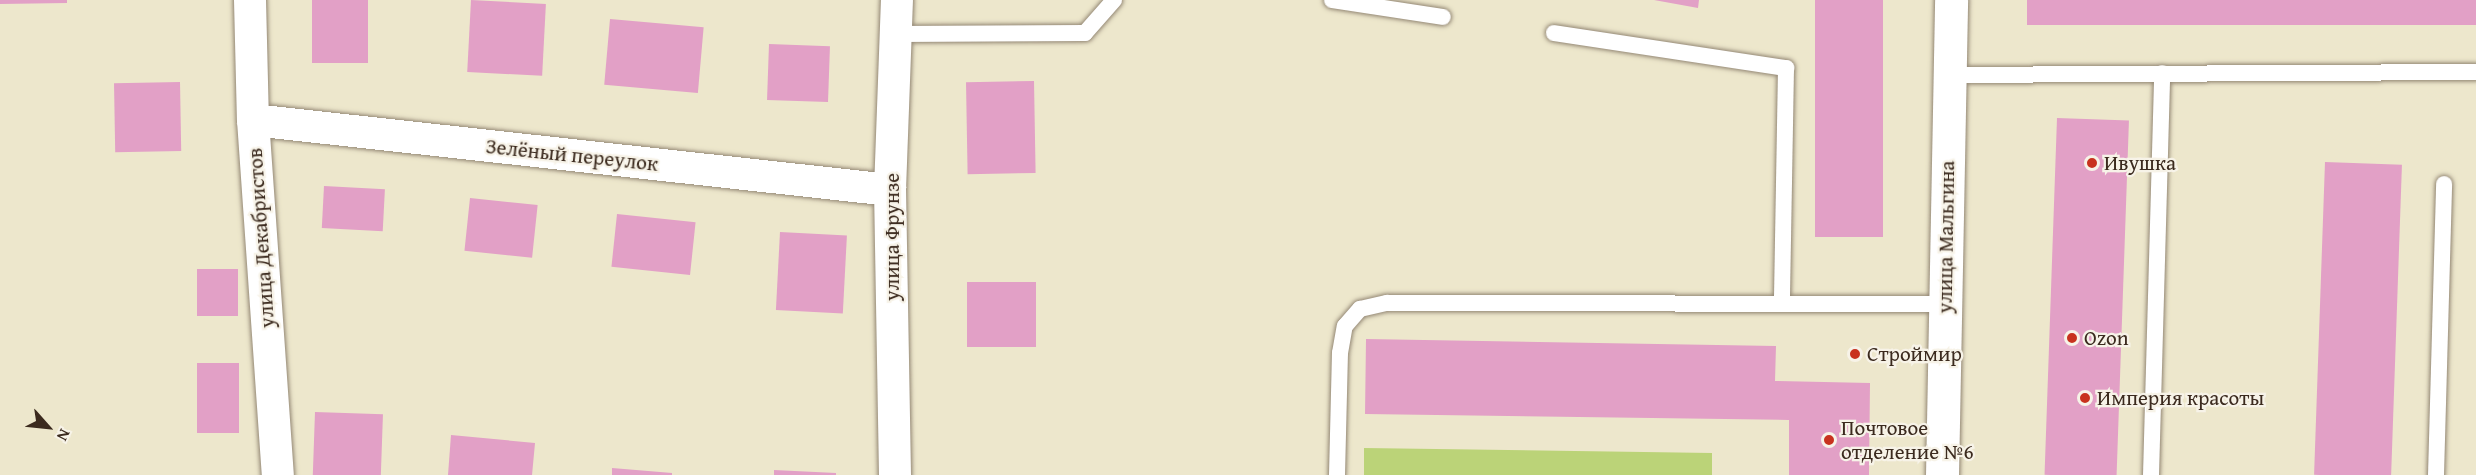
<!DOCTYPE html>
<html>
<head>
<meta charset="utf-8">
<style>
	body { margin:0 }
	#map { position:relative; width:2476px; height:475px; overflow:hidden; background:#ede7cc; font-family:"Gentium Book Plus",serif }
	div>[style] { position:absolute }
	.green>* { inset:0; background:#bbd378 }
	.building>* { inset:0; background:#e2a0c6; transform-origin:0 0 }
	.roads { filter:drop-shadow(0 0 2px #948875) drop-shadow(0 0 2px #948875) }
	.service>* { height:16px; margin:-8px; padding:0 8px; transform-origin:8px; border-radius:8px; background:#fff }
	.minor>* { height:32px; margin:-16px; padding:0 16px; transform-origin:16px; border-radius:16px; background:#fff }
	.tertiary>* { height:33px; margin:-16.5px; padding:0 16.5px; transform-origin:16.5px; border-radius:16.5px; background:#fff }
	.dots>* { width:16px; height:16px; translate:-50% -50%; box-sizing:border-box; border:3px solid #f7f3e8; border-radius:50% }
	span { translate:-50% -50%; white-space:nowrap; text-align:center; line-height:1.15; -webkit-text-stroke:4.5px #f7f3e8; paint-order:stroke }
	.street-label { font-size:21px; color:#3b2a1e }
	.poi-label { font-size:21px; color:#3b2a1e }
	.left { translate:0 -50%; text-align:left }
	.north { position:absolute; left:18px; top:397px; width:60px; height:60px; -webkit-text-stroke:4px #f7f3e8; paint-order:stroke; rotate:117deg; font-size:16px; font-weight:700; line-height:24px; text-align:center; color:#3b2a1e }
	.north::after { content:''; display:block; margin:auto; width:21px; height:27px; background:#3b2a1e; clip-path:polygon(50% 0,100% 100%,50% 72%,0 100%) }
</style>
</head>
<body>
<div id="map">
	<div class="green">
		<i style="clip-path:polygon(1364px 448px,1712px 453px,1712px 475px,1364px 475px)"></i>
	</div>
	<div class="building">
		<i style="clip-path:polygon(0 0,67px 0,67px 3px,0 4px)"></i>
		<i style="left:312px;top:0;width:56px;height:63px"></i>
		<i style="left:471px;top:0;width:75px;height:72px;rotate:3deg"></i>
		<i style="clip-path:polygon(1654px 0,1699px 0,1698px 8px)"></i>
		<i style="left:1815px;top:0;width:68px;height:237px"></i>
		<i style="left:2027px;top:0;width:449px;height:25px"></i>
		<i style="left:610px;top:19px;width:94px;height:66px;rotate:5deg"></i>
		<i style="left:769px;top:44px;width:61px;height:56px;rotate:2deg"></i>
		<i style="left:1034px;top:81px;width:92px;height:68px;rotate:89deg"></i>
		<i style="left:180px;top:82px;width:69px;height:66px;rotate:89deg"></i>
		<i style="left:2057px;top:118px;width:72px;height:357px;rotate:2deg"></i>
		<i style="left:2325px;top:162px;width:77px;height:313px;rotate:2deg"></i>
		<i style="left:324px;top:186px;width:61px;height:42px;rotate:3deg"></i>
		<i style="left:470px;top:198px;width:68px;height:53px;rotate:6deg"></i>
		<i style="left:617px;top:214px;width:79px;height:53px;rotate:6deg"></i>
		<i style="left:780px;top:232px;width:67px;height:78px;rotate:3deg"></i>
		<i style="left:197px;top:269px;width:41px;height:47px"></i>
		<i style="left:967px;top:282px;width:69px;height:65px"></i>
		<i style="clip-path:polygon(1366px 339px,1776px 346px,1775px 381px,1870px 383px,1869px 475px,1789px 475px,1789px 420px,1365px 414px)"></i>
		<i style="left:197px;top:363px;width:42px;height:70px"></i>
		<i style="left:315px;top:412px;width:68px;height:63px;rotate:2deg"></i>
		<i style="clip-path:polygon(451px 435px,535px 443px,532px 475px,448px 475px)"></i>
		<i style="clip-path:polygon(612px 468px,672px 473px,672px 475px,612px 475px)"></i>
		<i style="clip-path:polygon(774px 470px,836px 473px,836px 475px,774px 475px)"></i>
	</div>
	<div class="roads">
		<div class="service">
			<i style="left:1332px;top:0;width:112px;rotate:8.7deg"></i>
			<i style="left:1554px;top:33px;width:235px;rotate:8.6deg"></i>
			<i style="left:1786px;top:68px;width:235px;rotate:91deg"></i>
			<i style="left:896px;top:34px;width:189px;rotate:-0.3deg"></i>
			<i style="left:1085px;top:33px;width:44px;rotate:-48.7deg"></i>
			<i style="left:1949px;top:75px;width:527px;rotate:-0.33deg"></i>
			<i style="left:1337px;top:475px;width:122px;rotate:-88.6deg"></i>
			<i style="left:1340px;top:353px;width:27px;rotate:-80deg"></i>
			<i style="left:1345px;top:326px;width:23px;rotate:-49deg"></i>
			<i style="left:1360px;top:309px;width:28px;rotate:-13deg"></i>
			<i style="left:1387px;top:303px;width:557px;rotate:0.1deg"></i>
			<i style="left:2151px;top:475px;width:402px;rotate:-88.4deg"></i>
			<i style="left:2436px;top:475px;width:291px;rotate:-88.4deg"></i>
		</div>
		<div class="minor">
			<i style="left:250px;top:0;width:120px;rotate:88.6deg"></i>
			<i style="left:253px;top:120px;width:356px;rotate:86deg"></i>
			<i style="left:253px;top:120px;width:641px;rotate:6.27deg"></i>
			<i style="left:895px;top:475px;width:285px;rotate:-91deg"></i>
			<i style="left:890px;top:190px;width:190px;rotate:-87.9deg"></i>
		</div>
		<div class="tertiary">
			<i style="left:1942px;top:475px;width:475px;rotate:-88.9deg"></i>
		</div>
	</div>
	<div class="dots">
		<i style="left:2092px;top:163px;background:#c8321e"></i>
		<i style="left:2072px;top:338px;background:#c8321e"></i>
		<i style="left:1855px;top:354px;background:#c8321e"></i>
		<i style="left:2085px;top:398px;background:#c8321e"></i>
		<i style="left:1829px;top:440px;background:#c8321e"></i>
	</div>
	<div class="street-label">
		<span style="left:572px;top:155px;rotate:6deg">Зелёный переулок</span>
		<span style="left:892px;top:237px;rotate:-90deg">улица Фрунзе</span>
		<span style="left:1946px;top:237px;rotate:-89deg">улица Мальгина</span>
		<span style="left:261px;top:238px;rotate:-94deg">улица Декабристов</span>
	</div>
	<div class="poi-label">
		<span class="left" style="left:2104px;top:163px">Ивушка</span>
		<span class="left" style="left:2084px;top:338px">Ozon</span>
		<span class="left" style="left:1867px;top:354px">Строймир</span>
		<span class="left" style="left:2097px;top:398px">Империя красоты</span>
		<span class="left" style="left:1841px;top:440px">Почтовое<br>отделение №6</span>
	</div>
	<div class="north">N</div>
</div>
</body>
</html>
